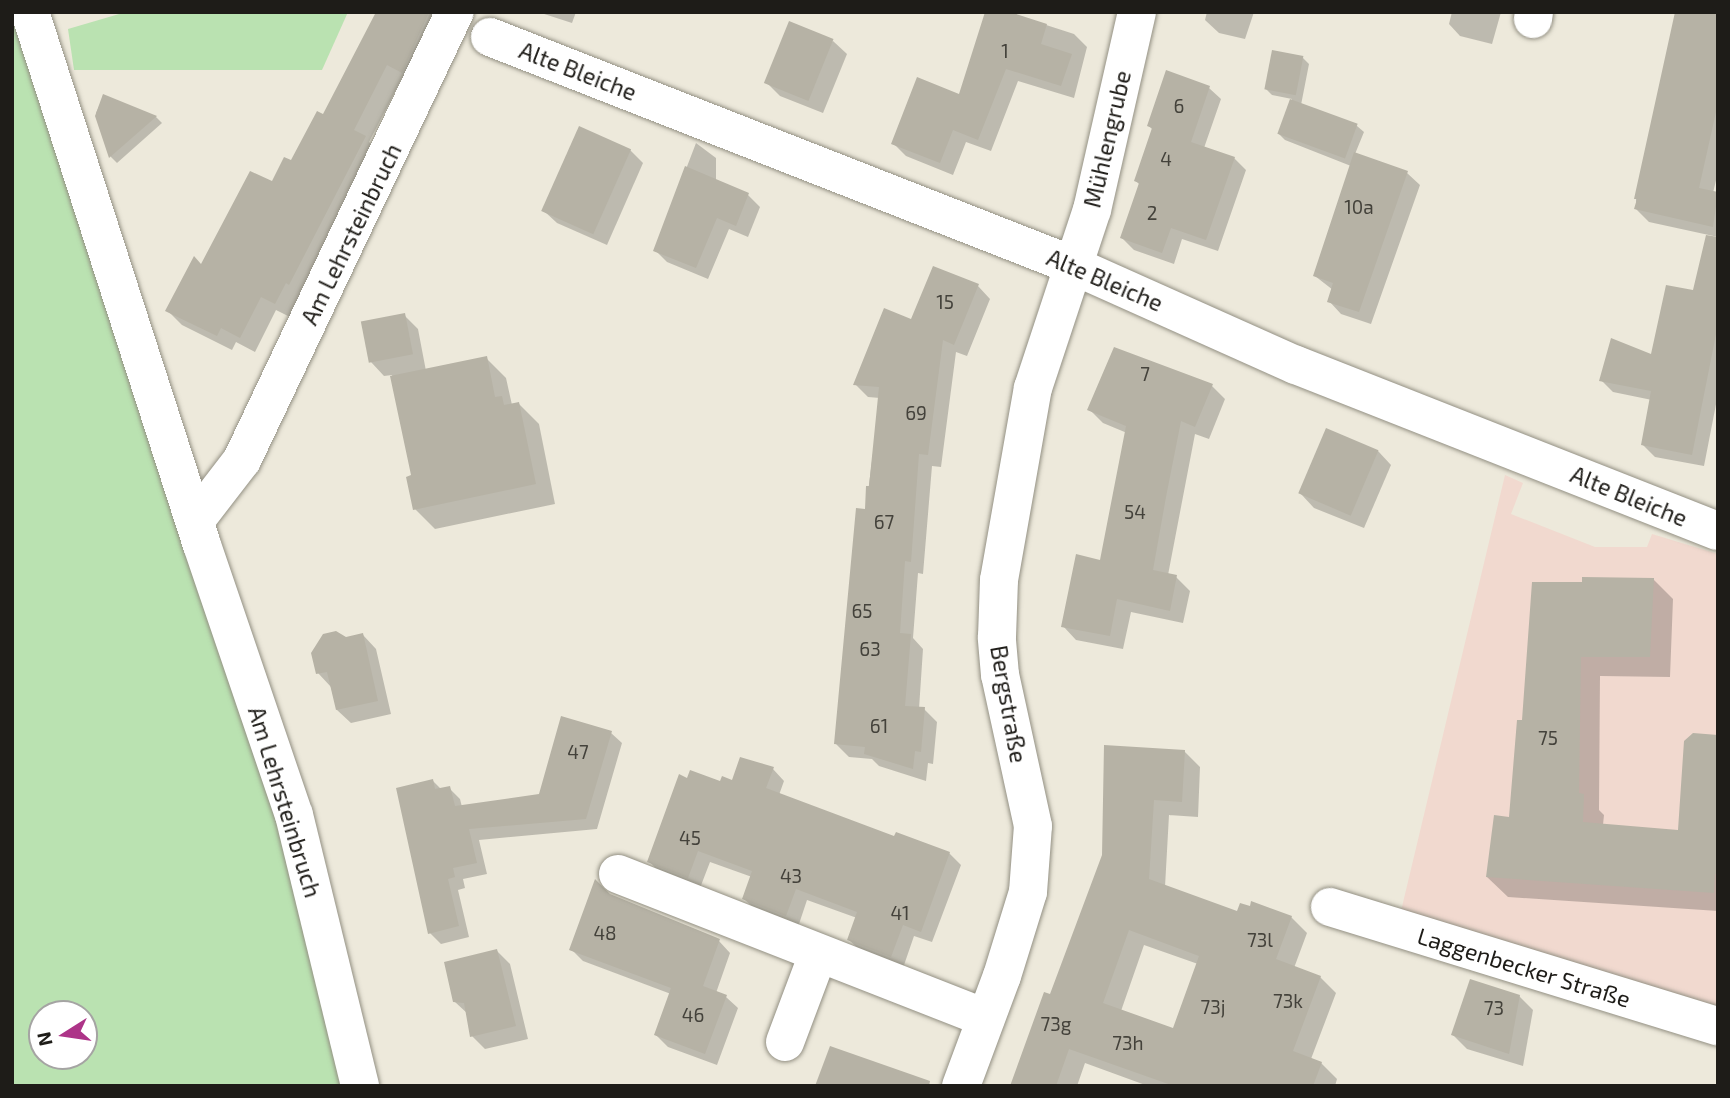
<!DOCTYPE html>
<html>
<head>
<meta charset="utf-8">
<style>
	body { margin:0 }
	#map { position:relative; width:1730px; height:1098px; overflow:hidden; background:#ede9db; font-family:"Exo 2",sans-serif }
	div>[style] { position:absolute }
	.education>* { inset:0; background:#f1d9cf }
	.green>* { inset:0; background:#bae2b1 }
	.shadow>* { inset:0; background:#0003 }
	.building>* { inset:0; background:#b6b2a5; transform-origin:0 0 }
	.roads { filter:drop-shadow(0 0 2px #939083) drop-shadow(0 0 2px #939083) }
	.minor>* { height:38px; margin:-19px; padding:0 19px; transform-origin:19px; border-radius:19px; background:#fff }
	span { translate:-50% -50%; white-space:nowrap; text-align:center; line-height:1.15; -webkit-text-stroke:5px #fff; paint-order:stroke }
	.number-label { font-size:19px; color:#44423b }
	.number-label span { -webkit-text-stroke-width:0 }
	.street-label { font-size:23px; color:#1e1c18 }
	.frame { position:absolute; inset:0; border:14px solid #1e1c18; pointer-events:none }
	.north { position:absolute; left:28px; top:1000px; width:70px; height:70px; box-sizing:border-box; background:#fff; border:2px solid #a5a4a3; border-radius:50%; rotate:258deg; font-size:19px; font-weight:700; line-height:28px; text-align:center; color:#1e1c18 }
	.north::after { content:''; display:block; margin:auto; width:24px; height:32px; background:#ad3488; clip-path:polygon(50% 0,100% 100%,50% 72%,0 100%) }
</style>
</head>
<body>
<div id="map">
	<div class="education">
		<i style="clip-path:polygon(1505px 475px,1523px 483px,1511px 514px,1595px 547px,1647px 547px,1652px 534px,1718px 554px,1718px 1013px,1401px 911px)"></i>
	</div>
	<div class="green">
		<i style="clip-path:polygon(evenodd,12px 12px,281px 822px,342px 1086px,12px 1086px,12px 12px,42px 1014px,84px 1014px,84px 1056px,42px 1056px,42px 1014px)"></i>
		<i style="clip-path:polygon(126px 12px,348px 12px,322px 70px,74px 70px,68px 29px)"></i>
	</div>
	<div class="shadow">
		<i style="clip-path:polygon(378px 12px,442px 12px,417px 86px,402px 78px,369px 142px,380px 152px,290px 317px,276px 310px,255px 352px,236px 342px,232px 350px,182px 325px,168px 311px,202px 266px,292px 163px,323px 116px)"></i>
		<i style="clip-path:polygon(538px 12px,576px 12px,572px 23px)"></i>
		<i style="clip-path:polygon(1006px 12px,1074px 34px,1087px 47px,1074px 98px,1018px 81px,991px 151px,966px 142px,953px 175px,906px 156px,893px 143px,960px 96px)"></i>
		<i style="clip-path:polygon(1207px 12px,1254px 12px,1245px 39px,1219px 33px,1205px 20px)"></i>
		<i style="clip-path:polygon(1452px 12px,1501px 12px,1492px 44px,1460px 36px,1449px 24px)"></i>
		<i style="clip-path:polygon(1718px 12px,1718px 172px,1713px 193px,1718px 194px,1718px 237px,1649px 222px,1636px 209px,1636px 198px)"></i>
		<i style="clip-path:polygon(833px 41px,847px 54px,823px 113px,780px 96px,766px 82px)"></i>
		<i style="clip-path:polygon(1303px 58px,1309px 64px,1301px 105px,1357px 126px,1364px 132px,1355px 154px,1407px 173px,1420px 185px,1371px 324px,1341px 314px,1329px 301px,1333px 290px,1315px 276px,1351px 166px,1285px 140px,1279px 134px,1292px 99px,1272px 95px,1266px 89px)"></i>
		<i style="clip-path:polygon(1209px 88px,1221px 99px,1204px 148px,1234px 158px,1246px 170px,1218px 251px,1182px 239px,1174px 264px,1134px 250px,1122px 238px,1140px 185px,1136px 181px,1153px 130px,1149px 126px)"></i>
		<i style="clip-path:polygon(104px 96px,156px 117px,162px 123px,117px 163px,111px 157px,96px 113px)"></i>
		<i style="clip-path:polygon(696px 143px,716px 158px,716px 180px,748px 195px,760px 207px,748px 237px,729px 229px,708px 279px,667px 262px,655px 250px)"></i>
		<i style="clip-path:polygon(630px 150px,643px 163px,607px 245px,557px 223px,544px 211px)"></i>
		<i style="clip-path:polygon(1718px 260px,1718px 394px,1704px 466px,1655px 457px,1643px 445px,1652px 400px,1613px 392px,1601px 380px,1653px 357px)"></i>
		<i style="clip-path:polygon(978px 286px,990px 299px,967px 356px,956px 352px,941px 467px,932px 466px,923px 574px,918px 573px,913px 638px,923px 649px,919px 709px,924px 709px,937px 722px,933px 764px,928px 763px,926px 781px,879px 766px,872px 759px,849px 757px,836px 744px,880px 398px,868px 397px,855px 384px,912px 321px)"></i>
		<i style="clip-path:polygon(404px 315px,418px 329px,426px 371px,486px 358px,506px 378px,512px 405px,519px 404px,539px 424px,555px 504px,435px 529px,415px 509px,413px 477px,392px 375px,384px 376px,371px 362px)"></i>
		<i style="clip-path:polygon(1212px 386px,1225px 399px,1209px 439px,1195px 434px,1168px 575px,1176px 577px,1190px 591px,1183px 623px,1131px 612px,1123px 649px,1076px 640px,1063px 626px,1102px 562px,1127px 433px,1103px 423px,1089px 409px)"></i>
		<i style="clip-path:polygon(1378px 451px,1391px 465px,1364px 528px,1314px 508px,1301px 494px)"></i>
		<i style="clip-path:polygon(1653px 579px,1673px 599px,1670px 677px,1600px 676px,1599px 810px,1604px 815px,1603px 825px,1679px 832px,1718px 737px,1718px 911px,1508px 897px,1487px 877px,1511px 819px,1523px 722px,1583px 584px)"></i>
		<i style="clip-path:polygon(363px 635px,376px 649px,391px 714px,351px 723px,337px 710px,331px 687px,318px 673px,346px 639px)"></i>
		<i style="clip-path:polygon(611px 733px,622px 743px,597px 829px,479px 840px,487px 874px,463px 879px,465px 888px,458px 890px,469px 937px,441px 944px,430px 933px,433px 781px,442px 790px,449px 788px,460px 799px,462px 807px,540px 795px)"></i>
		<i style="clip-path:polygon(evenodd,1184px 751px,1200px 767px,1198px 817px,1169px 815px,1165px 887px,1238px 913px,1291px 917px,1307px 933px,1294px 968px,1320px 977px,1336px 993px,1311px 1059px,1321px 1063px,1337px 1079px,1335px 1086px,1148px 1086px,1085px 1063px,1077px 1086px,1012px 1086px,1051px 996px,1103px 855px,1184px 751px,1144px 945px,1198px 964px,1174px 1030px,1121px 1011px,1144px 945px)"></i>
		<i style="clip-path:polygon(773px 769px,784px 781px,779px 795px,895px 838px,949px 853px,961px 865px,932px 942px,914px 936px,903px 968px,861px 951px,849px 940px,857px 918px,807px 900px,798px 927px,756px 910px,744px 899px,752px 877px,710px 862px,700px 888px,660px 873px,649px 861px,688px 780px,722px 784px)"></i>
		<i style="clip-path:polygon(609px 896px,719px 941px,730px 953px,716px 993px,726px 997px,738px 1008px,717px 1065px,668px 1047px,656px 1035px,671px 994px,583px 961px,571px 949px)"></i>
		<i style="clip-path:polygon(497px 951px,510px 964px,528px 1039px,485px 1049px,472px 1036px,468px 1014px,455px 1002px)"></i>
		<i style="clip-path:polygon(1519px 996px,1533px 1010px,1523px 1066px,1467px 1049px,1453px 1035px)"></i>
	</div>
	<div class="building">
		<i style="clip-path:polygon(376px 12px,429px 12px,402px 73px,387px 65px,354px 130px,366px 136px,289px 285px,286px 283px,275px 304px,261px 297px,240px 338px,221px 328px,217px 336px,165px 311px,194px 256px,201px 264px,250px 171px,272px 181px,284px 157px,291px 160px,317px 111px,323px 114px)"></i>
		<i style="clip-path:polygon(985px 12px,1010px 12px,1047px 24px,1041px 44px,1072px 54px,1061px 86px,1006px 69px,978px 140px,953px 130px,940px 163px,891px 144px,917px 77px,959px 94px)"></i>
		<i style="clip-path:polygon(1675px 12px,1718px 12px,1718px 103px,1699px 188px,1718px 192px,1713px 227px,1634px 209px,1637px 199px,1634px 199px)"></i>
		<i style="left:789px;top:21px;width:48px;height:67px;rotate:22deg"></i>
		<i style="left:1272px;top:50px;width:32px;height:40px;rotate:11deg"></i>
		<i style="clip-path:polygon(1166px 70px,1210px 86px,1191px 142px,1235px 157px,1206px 240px,1171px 228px,1162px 253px,1120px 238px,1139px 183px,1134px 181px,1152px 128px,1147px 126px)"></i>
		<i style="clip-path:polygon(103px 94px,157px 116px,109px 158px,95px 116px)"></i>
		<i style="left:1290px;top:99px;width:72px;height:37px;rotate:20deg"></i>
		<i style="left:579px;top:126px;width:57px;height:93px;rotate:24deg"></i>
		<i style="clip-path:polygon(1354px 152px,1408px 171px,1359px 312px,1327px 302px,1333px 283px,1313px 276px)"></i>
		<i style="clip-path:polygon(685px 166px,749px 193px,736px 226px,717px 218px,696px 268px,653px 251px)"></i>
		<i style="clip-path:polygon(1706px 235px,1718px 237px,1718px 324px,1692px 455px,1641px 445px,1651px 391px,1599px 381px,1611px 338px,1651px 354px,1666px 285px,1693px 290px)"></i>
		<i style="clip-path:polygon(933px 266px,979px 284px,954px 345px,943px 340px,928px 455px,919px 454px,911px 562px,905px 561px,900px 633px,911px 634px,905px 706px,925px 707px,921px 752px,915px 751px,913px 769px,864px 754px,865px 747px,834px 744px,856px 508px,865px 509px,866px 486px,869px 486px,879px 387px,853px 385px,884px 308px,911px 319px)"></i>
		<i style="left:405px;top:313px;width:42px;height:45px;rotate:79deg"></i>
		<i style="clip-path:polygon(1114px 347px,1213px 384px,1195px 427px,1181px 421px,1166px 497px,1153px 570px,1177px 575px,1170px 611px,1117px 599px,1110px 636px,1061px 627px,1076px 554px,1100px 560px,1126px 426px,1087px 410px)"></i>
		<i style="clip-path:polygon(487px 356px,495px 397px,502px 396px,504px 405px,519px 402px,536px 484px,413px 510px,406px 477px,411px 475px,390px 376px)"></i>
		<i style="left:1326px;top:428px;width:57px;height:71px;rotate:23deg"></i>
		<i style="clip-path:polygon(1582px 577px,1654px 578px,1650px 657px,1581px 657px,1579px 793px,1584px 794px,1583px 822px,1678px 830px,1684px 741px,1693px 733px,1718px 735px,1718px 874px,1715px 874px,1714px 893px,1486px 877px,1494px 815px,1509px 817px,1517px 720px,1522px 720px,1532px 582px,1582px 582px)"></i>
		<i style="clip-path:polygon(336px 631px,346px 637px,363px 633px,378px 701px,336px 710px,327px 672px,316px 674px,311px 653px,323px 634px)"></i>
		<i style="clip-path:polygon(561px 716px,612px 731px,586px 819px,469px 829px,477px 863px,453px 868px,455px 877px,448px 879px,459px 926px,428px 934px,396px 788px,433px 779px,435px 789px,450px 786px,455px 806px,539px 794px)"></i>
		<i style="clip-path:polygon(evenodd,1104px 745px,1185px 750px,1182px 802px,1154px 800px,1149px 879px,1237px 911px,1240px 903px,1250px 906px,1251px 901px,1292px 916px,1276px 959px,1321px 976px,1293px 1051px,1322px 1062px,1313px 1086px,1174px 1086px,1069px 1049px,1056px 1086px,1010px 1086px,1044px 992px,1050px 994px,1102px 855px,1104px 745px,1129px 930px,1199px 956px,1173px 1028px,1103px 1003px,1129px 930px)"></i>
		<i style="clip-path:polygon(740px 757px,774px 767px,766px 788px,894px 836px,896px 832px,950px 852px,921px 932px,903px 925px,891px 957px,847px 940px,857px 912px,796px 889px,786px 916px,742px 899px,752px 871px,698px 851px,688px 878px,647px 862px,679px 774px,687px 778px,690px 770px,720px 781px,722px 776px,732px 780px)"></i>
		<i style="clip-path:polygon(595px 879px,610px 894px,720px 939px,703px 986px,727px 995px,705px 1054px,654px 1035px,671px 988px,569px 950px)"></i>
		<i style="clip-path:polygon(497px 949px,516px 1026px,470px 1037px,464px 1003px,453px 1002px,444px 962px)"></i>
		<i style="clip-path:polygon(1470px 979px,1520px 995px,1509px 1054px,1451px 1035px)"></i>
		<i style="clip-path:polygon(830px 1046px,930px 1081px,929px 1086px,815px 1086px)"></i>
	</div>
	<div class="roads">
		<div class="minor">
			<i style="left:30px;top:12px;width:560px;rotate:72.12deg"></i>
			<i style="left:202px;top:545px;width:285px;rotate:71.2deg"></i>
			<i style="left:294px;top:815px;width:279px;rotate:76.3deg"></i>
			<i style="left:1533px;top:19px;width:7px;rotate:-82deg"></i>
			<i style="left:490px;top:37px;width:625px;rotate:21.39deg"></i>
			<i style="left:1072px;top:265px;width:245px;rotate:24.1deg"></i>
			<i style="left:1296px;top:365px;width:453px;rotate:21.5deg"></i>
			<i style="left:195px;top:521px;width:77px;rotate:-52.4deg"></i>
			<i style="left:242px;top:460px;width:496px;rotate:-64.6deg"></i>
			<i style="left:618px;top:874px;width:395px;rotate:21.4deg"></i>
			<i style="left:1330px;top:907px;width:406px;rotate:17.1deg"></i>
			<i style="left:785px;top:1042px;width:94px;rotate:-69.4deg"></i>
			<i style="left:961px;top:1086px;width:117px;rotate:-69.6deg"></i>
			<i style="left:1002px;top:976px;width:88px;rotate:-72.8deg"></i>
			<i style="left:1028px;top:892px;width:66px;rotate:-85.7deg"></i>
			<i style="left:1033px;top:826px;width:155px;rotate:-102.3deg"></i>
			<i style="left:1000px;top:675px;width:38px;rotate:-95deg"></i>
			<i style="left:997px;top:637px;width:57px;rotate:-88deg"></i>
			<i style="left:999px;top:580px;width:195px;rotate:-80deg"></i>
			<i style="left:1033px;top:388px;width:188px;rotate:-71.7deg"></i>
			<i style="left:1092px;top:210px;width:203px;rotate:-77.2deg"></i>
		</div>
	</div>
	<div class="number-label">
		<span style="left:1005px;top:51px">1</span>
		<span style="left:1179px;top:106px">6</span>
		<span style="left:1166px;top:159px">4</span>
		<span style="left:1359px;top:207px">10a</span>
		<span style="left:1152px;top:213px">2</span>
		<span style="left:945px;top:302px">15</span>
		<span style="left:1145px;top:374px">7</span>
		<span style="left:916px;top:413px">69</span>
		<span style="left:1135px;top:512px">54</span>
		<span style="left:884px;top:522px">67</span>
		<span style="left:862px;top:611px">65</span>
		<span style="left:870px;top:649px">63</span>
		<span style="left:879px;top:726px">61</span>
		<span style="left:1548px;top:738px">75</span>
		<span style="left:578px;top:752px">47</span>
		<span style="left:690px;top:838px">45</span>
		<span style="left:791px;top:876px">43</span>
		<span style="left:900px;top:913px">41</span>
		<span style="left:605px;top:933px">48</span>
		<span style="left:1260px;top:940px">73l</span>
		<span style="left:1288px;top:1001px">73k</span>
		<span style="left:1213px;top:1007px">73j</span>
		<span style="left:1494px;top:1008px">73</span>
		<span style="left:693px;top:1015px">46</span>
		<span style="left:1056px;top:1024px">73g</span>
		<span style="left:1128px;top:1043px">73h</span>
	</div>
	<div class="street-label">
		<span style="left:578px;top:71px;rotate:21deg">Alte Bleiche</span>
		<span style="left:1107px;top:139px;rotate:-77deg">Mühlengrube</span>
		<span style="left:351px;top:234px;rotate:-64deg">Am Lehrsteinbruch</span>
		<span style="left:1105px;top:280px;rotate:23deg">Alte Bleiche</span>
		<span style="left:1629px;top:496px;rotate:22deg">Alte Bleiche</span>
		<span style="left:1009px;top:704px;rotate:80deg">Bergstraße</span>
		<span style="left:285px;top:802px;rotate:73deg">Am Lehrsteinbruch</span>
		<span style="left:1524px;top:967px;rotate:17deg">Laggenbecker Straße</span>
	</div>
	<div class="frame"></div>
	<div class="north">N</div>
</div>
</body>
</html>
